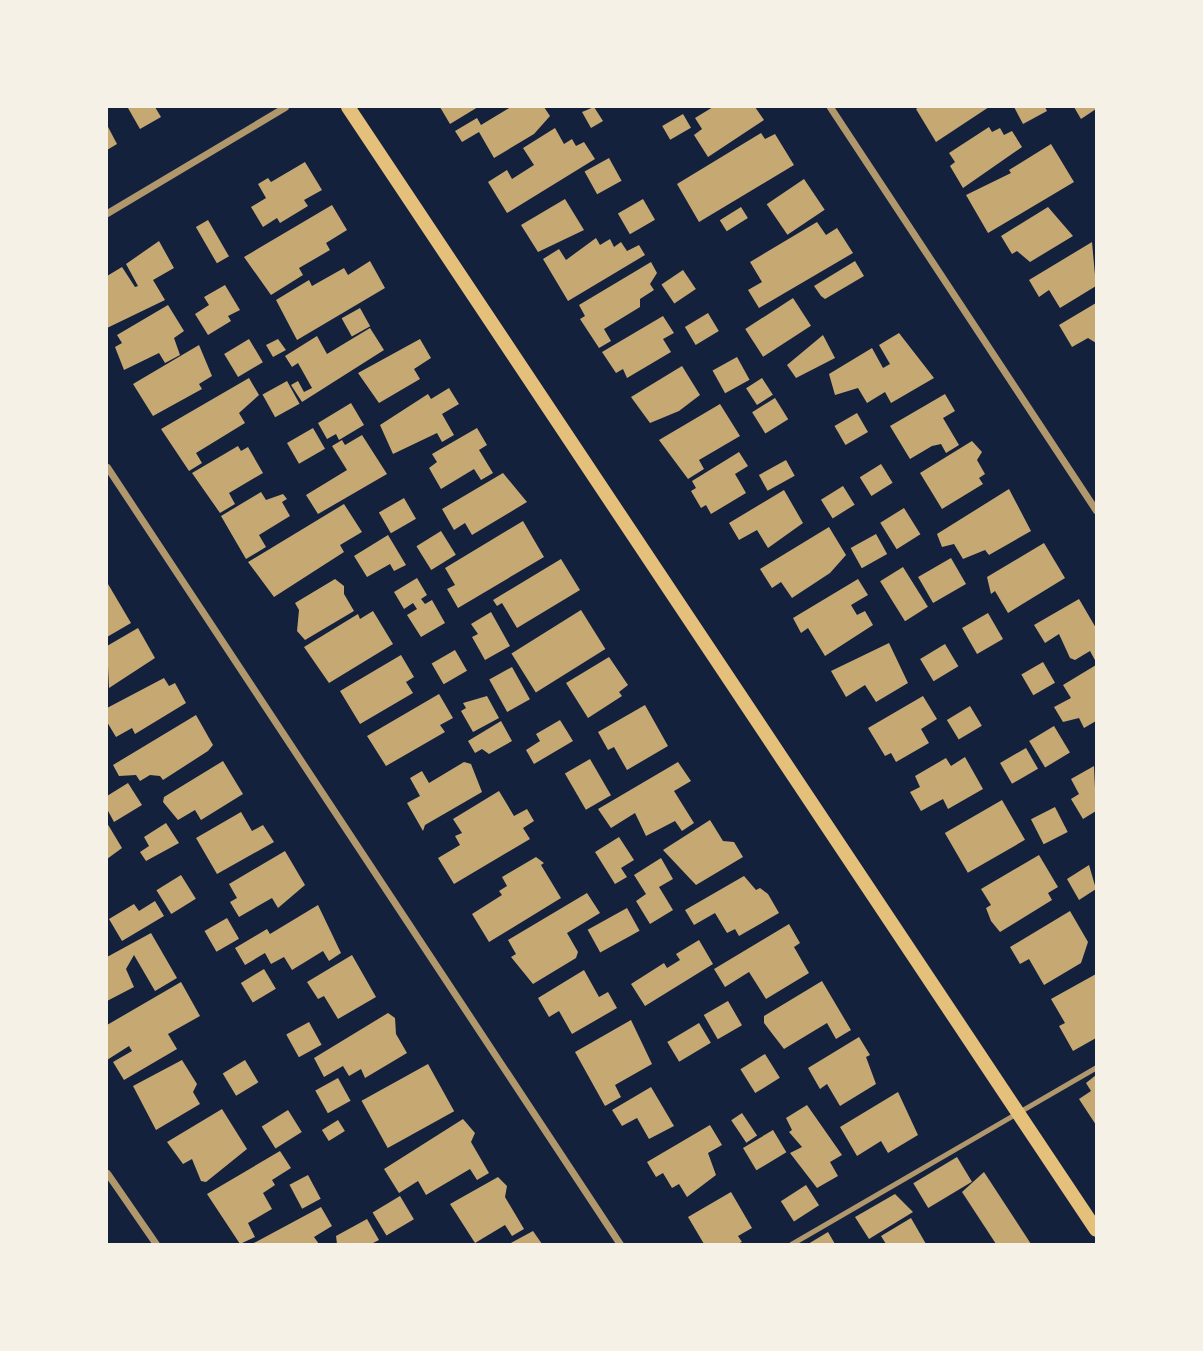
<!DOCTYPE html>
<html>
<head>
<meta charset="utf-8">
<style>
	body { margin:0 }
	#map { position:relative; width:1203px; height:1351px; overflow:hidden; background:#14213d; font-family:"Titillium Web",sans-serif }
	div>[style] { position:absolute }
	.building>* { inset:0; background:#c6a872; transform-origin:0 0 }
	.service>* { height:5px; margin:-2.5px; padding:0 2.5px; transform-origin:2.5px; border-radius:2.5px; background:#b1986c }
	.minor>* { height:7px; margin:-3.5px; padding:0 3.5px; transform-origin:3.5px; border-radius:3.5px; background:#b1986c }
	.secondary>* { height:14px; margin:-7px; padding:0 7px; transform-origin:7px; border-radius:7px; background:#e5c07b }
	span { translate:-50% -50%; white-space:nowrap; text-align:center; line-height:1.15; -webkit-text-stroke:5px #f6f1e7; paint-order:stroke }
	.frame { position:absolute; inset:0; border:108px solid #f6f1e7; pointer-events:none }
</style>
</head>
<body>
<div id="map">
	<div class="building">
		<i style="clip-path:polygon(155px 107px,161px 117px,140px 129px,128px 108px)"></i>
		<i style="clip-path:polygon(440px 107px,478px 107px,450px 124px)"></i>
		<i style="clip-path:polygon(511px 107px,544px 107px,550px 116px,534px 134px,494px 158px,479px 132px,462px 142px,455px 131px,477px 118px,481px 125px)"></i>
		<i style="clip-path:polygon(594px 107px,603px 121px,591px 128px,582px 112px)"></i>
		<i style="clip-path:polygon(713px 107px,755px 107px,764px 120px,708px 157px,694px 135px,702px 129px,695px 118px)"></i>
		<i style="clip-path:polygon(919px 107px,989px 107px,936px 142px,916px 109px)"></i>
		<i style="clip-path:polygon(1014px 107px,1045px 107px,1047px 111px,1023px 124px)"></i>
		<i style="clip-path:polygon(1074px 107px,1096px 107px,1096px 109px,1081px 119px)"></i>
		<i style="left:683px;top:114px;width:16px;height:24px;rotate:60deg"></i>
		<i style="clip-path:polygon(107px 125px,117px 144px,107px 150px)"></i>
		<i style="clip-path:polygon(989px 127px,992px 132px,1000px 128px,1004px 135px,1012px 131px,1022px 147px,963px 188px,950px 166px,955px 162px,949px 153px)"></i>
		<i style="clip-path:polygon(555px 128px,564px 144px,572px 139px,576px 146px,584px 142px,595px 159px,507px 213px,488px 182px,507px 170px,512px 179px,534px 165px,523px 148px)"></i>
		<i style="clip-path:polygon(761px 133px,765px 139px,775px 134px,794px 165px,699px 222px,677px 184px)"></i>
		<i style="clip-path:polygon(1051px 144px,1074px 182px,988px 233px,966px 195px,1011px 173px,1009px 170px)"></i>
		<i style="left:609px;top:158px;width:26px;height:28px;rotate:61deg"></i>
		<i style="clip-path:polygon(305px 162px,322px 190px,304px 200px,308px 206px,280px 223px,277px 218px,263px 227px,251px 207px,266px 198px,258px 184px,268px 178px,271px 182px)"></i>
		<i style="left:804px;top:179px;width:37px;height:45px;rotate:56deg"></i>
		<i style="clip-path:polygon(565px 199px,584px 230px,538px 252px,521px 225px)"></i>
		<i style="left:643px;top:199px;width:24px;height:29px;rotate:60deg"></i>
		<i style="clip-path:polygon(332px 205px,347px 230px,326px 243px,330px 250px,299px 268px,303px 275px,271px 295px,244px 257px)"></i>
		<i style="left:741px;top:207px;width:13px;height:25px;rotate:58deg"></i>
		<i style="clip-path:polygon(1048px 207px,1073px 236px,1030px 262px,1017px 251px,1012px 254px,1001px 236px)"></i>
		<i style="left:208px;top:220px;width:42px;height:14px;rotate:60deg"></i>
		<i style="clip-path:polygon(817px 222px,826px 235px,837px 228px,853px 253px,759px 308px,748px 290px,762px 282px,750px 262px)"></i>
		<i style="clip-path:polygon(596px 238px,600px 245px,610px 239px,614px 247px,621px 242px,627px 251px,639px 245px,645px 255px,568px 301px,543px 259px,559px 249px,566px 260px)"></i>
		<i style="clip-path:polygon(159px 241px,174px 268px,153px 280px,165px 300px,107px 328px,107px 276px,122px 267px,135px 287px,138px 286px,126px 264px)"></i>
		<i style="clip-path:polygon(1092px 242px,1096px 286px,1060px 308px,1049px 290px,1039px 297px,1029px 280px)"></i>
		<i style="clip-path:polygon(370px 261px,385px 288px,297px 340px,276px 300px,309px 280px,312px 286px,344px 268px,348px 275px)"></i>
		<i style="clip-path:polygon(855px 261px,864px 276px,825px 299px,821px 296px,814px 286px)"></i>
		<i style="clip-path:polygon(651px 262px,657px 273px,650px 284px,654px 290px,640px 299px,640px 307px,604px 329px,611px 341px,599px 348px,580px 319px,585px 316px,579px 305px)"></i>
		<i style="left:683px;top:270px;width:23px;height:26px;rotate:56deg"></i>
		<i style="clip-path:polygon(225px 285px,240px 310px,228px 316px,231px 321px,208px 335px,195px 314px,209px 305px,204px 297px)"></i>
		<i style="left:793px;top:298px;width:33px;height:57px;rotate:57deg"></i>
		<i style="clip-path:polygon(1096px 303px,1096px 343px,1088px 338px,1072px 347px,1059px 325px)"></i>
		<i style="clip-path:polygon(168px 305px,184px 331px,174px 338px,180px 355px,165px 363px,159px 353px,124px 370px,115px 347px,122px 343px,117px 335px)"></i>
		<i style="left:360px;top:308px;width:21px;height:21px;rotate:61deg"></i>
		<i style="left:708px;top:313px;width:21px;height:27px;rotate:59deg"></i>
		<i style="clip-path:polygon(663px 316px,674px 333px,663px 339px,671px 352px,627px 378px,623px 369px,616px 373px,602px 352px)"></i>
		<i style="clip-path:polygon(370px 328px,384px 350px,302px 402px,291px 385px,298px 381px,304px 392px,312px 388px,298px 363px,292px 367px,285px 356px,317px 336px,327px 354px)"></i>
		<i style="clip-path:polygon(899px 333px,934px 378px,891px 403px,885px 392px,867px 403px,858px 388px,835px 395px,829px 374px,872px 348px,883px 368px,890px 364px,879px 345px)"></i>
		<i style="clip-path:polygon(823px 335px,835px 358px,796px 378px,787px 365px)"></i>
		<i style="left:249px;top:339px;width:27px;height:29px;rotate:59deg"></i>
		<i style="clip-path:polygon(278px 339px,286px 350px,273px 357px,266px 345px)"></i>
		<i style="clip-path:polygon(420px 339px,431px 358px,414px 369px,420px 379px,379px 403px,358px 373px)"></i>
		<i style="clip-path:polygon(199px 345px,212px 376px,199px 384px,202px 389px,153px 416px,133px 384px)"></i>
		<i style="left:737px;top:357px;width:26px;height:28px;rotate:61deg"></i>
		<i style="clip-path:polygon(682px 366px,700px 395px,679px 411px,650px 423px,631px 397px)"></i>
		<i style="clip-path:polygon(249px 378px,259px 395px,239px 413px,245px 423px,196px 453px,202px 463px,189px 471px,161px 429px)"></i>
		<i style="left:762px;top:378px;width:20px;height:19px;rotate:57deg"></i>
		<i style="left:287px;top:381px;width:26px;height:28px;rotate:61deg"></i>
		<i style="clip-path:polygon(449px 388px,459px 404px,442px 414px,454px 435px,442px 442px,437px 433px,393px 454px,380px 425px,428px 394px,431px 399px)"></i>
		<i style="clip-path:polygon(945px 394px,955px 411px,943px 418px,959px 445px,946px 453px,941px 444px,932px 446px,910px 459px,890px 426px)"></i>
		<i style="left:775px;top:398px;width:25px;height:27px;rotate:58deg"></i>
		<i style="clip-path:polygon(351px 403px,364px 425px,339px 440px,336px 434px,327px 439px,318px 423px)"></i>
		<i style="clip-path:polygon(720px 404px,740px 436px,699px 460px,704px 469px,688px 479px,659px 440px)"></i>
		<i style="left:857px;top:413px;width:22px;height:26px;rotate:60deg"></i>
		<i style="left:313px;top:428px;width:24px;height:30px;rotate:60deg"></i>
		<i style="clip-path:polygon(477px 428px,487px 445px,479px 450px,493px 473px,481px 480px,474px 469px,441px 489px,429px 468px,437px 462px,432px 454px)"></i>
		<i style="clip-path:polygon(362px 435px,387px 474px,318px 514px,306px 495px,347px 470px,332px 446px,342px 440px,345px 445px)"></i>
		<i style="clip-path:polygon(972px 441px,982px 452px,977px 460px,985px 474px,979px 478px,983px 484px,942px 509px,920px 473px)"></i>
		<i style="clip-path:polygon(238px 446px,241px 451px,248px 447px,263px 473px,229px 493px,235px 504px,220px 513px,192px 473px)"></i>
		<i style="clip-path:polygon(739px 452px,748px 466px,735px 474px,746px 493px,711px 514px,706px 505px,701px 508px,691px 491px,696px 488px,692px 481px)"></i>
		<i style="left:786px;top:460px;width:18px;height:31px;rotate:61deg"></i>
		<i style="left:881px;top:464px;width:22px;height:25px;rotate:58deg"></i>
		<i style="clip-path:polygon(503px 473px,527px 502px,472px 535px,465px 523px,454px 530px,442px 509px)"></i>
		<i style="left:843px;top:486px;width:22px;height:26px;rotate:58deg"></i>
		<i style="clip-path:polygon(1009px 489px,1031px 531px,989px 555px,985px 550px,963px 559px,954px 544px,942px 547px,937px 534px)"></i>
		<i style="clip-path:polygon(784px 490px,803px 523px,768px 548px,757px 530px,739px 540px,729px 523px)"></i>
		<i style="clip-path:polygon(261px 492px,266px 500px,283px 494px,287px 499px,282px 502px,290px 516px,259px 535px,266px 547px,246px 559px,221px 516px)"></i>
		<i style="left:404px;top:498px;width:24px;height:29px;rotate:60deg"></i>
		<i style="clip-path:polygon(344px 504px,362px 532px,340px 545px,344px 552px,274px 597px,248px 562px)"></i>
		<i style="left:904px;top:508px;width:31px;height:28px;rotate:58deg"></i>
		<i style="clip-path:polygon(523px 521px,544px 557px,458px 608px,447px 589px,455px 585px,445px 568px)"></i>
		<i style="clip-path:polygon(829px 527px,846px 555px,830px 573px,792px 598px,781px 582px,772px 588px,760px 569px)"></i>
		<i style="left:441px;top:531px;width:28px;height:29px;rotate:58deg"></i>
		<i style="left:876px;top:534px;width:23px;height:29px;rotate:61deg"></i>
		<i style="clip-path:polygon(388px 535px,406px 565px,394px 571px,390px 564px,367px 577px,354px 556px)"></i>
		<i style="clip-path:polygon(1044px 543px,1065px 578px,1008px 613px,995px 591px,991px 594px,987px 577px)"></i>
		<i style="left:951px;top:558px;width:30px;height:38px;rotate:60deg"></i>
		<i style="clip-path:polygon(561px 559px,580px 590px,517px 628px,502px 603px,497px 606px,493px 600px)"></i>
		<i style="left:903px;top:567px;width:47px;height:27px;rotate:58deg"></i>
		<i style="clip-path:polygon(417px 578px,427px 595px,421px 599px,425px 604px,432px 600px,445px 623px,421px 637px,407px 615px,417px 609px,413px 603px,404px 609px,394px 592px)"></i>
		<i style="clip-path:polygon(335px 579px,344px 586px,344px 594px,354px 611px,305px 640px,297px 631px,299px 610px,295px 603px)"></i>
		<i style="clip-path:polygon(858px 579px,868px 595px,851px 605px,857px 615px,865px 611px,873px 625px,825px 656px,808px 628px,801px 633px,793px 618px)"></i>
		<i style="clip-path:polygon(108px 584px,131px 623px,107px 637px,107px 585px)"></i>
		<i style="clip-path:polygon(1079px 599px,1096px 628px,1096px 662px,1090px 651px,1075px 660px,1070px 658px,1059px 634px,1045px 643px,1034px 625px)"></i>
		<i style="left:581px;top:610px;width:46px;height:82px;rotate:58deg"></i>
		<i style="clip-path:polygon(373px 611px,393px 644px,329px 683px,304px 647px,358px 614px,360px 619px)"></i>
		<i style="clip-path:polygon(491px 612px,510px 646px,485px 660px,472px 637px,478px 634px,471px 624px)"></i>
		<i style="left:988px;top:613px;width:30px;height:30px;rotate:60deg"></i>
		<i style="clip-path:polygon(138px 628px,155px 658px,109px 688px,107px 646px)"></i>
		<i style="clip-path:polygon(889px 643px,908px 683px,876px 702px,865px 685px,846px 697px,831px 671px)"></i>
		<i style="left:945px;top:644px;width:26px;height:29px;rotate:59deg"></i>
		<i style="left:455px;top:650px;width:24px;height:27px;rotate:60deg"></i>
		<i style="clip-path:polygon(401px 655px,414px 677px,406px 682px,413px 693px,360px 724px,340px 691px)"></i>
		<i style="clip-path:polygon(609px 657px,628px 685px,619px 692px,622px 696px,588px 718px,566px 683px)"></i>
		<i style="left:1043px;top:662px;width:24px;height:25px;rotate:60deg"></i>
		<i style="clip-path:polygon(1096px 665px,1096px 721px,1084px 728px,1079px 718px,1063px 722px,1054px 707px,1071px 698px,1063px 685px)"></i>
		<i style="left:512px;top:667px;width:37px;height:26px;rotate:61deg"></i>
		<i style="clip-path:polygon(164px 678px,169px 686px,175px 683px,186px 703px,135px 734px,132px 728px,116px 737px,107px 722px,107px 708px)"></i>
		<i style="clip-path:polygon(439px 694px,453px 718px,440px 725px,445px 732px,386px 766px,367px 736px)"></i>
		<i style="clip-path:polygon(487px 696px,499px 718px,473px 732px,461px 711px,466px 708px,463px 703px)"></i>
		<i style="clip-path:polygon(923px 696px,937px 719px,921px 729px,929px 743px,896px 762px,891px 753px,885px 756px,868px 728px)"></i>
		<i style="clip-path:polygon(645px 705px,668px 746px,627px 770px,614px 747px,608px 750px,598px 732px)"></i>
		<i style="left:970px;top:706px;width:23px;height:27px;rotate:59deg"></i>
		<i style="clip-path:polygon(196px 715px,213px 745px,208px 751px,163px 780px,160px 776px,150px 775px,140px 781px,136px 775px,119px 776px,113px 765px)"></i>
		<i style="clip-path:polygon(560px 720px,573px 741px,534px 764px,526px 750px,540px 741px,536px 734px)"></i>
		<i style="clip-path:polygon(501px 721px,512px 741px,489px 754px,482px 749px,475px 753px,468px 741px)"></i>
		<i style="left:1054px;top:726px;width:31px;height:29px;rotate:59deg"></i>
		<i style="left:1026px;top:748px;width:24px;height:30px;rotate:60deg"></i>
		<i style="clip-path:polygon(965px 757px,983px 789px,948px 809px,943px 799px,921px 811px,910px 792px,920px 787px,915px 776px,946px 758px,951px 766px)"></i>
		<i style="left:590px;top:759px;width:42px;height:29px;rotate:60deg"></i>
		<i style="clip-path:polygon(223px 761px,243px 794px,201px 820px,195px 810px,178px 820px,163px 802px,164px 797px)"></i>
		<i style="clip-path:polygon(464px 762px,471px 764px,482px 792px,425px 825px,423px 831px,407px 803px,420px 796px,410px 778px,422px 771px,429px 783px)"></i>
		<i style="clip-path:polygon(678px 762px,691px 781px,674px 791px,694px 823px,682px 831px,675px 821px,646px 836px,635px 813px,611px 828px,598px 809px)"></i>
		<i style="clip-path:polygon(1094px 766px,1096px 811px,1083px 819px,1071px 799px,1079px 794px,1071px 779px)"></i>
		<i style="clip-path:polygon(128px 783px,142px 805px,114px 822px,107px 809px,107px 796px)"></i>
		<i style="clip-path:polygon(499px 791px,514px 816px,527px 809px,534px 821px,523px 828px,530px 839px,454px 884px,438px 858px,460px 845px,455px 836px,462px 833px,453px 819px)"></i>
		<i style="left:1002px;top:800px;width:46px;height:66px;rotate:60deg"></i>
		<i style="left:1055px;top:807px;width:28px;height:27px;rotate:63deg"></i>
		<i style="clip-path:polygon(241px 812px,252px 831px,263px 825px,274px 842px,217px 874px,196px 838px)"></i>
		<i style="clip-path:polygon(710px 820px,723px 841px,734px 842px,743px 857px,696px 885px,663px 850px)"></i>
		<i style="clip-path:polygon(107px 823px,122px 848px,107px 859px)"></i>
		<i style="clip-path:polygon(166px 823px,179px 843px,146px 861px,140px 852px,149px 846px,144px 837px)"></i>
		<i style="clip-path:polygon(619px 837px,634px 860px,621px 868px,627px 877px,615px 884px,595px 852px)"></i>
		<i style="clip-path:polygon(285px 851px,305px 885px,278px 908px,272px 898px,239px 917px,230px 902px,237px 898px,229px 884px)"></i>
		<i style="clip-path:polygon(1039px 855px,1058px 887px,1048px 893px,1052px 900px,1000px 932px,991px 921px,986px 908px,991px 905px,981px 889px)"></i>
		<i style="clip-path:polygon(536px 857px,544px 863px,541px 865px,561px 898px,489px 942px,472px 914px,502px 895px,499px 891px,507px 886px,502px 877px)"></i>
		<i style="clip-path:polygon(661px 858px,673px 879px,659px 887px,673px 910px,650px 924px,636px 901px,646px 894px,634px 875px)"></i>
		<i style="clip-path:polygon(1089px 865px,1096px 889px,1079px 900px,1067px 879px)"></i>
		<i style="left:181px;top:875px;width:28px;height:29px;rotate:58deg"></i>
		<i style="clip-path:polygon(744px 876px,756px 890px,760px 888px,768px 894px,779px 913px,739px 936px,735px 929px,727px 933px,715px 913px,694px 925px,685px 910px)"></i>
		<i style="clip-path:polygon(587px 893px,600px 913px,567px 933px,578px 952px,576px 958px,533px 984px,511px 957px,516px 954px,508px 940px)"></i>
		<i style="clip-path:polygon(155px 901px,164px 916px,122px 941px,109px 919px,134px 904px,139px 911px)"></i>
		<i style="clip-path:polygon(318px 905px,341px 953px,329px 961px,323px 951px,292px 970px,284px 957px,271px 964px,265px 953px,245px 965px,235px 948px,267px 929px,270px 934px)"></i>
		<i style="left:627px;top:908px;width:26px;height:45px;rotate:61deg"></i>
		<i style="clip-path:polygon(1070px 911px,1088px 942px,1081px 963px,1044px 985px,1029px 959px,1020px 964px,1010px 947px)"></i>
		<i style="left:227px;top:918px;width:24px;height:26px;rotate:60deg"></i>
		<i style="clip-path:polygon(789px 924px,800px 943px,794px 947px,809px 973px,766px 999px,749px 972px,725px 987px,714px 969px)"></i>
		<i style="clip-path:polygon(151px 933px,177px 978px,155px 991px,134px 955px,126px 969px,134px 987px,107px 1001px,107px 957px)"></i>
		<i style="clip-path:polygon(699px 940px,713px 964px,645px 1006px,631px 984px,664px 963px,667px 968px,680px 960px,676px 954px)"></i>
		<i style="clip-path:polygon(352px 955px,376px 997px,338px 1019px,324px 996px,318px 999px,307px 982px)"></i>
		<i style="left:264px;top:969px;width:23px;height:27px;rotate:59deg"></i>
		<i style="clip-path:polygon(584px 970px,599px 997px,608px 992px,617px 1008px,572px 1034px,559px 1011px,549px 1017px,538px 998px)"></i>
		<i style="clip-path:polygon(1096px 974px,1096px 1038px,1073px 1051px,1059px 1026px,1065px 1023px,1051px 999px)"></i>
		<i style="clip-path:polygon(822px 981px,851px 1030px,836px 1039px,827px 1023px,784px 1049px,764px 1023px,764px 1016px)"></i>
		<i style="clip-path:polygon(181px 982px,200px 1016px,168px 1034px,177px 1049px,124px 1080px,113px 1062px,132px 1051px,129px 1046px,107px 1060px,107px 1025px)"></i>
		<i style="left:728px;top:1001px;width:28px;height:28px;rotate:60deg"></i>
		<i style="clip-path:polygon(388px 1013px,395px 1018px,396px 1034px,407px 1053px,365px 1078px,361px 1069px,349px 1076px,343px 1066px,324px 1077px,314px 1058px)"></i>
		<i style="clip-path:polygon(631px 1020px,652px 1064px,615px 1085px,621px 1097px,605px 1106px,575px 1052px)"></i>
		<i style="left:309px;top:1022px;width:26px;height:26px;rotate:61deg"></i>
		<i style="left:699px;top:1023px;width:23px;height:37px;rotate:59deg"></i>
		<i style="clip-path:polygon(859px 1037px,870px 1055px,866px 1057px,876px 1084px,840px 1106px,827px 1084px,820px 1089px,808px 1068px)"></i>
		<i style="left:765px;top:1054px;width:28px;height:29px;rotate:58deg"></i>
		<i style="clip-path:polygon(182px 1060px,197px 1084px,193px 1092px,200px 1104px,156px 1130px,133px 1086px)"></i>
		<i style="left:245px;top:1060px;width:26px;height:26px;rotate:59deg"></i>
		<i style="left:428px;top:1064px;width:54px;height:76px;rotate:61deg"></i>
		<i style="clip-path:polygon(1096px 1075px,1096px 1125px,1079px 1099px,1091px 1091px,1086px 1083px)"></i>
		<i style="left:338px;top:1078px;width:26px;height:26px;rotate:61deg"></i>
		<i style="clip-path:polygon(651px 1087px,674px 1126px,649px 1139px,637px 1118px,622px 1126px,612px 1110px)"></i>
		<i style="clip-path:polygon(898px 1092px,918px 1135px,888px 1153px,881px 1141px,857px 1156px,840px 1127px)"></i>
		<i style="clip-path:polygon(807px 1105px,842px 1155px,830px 1162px,838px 1176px,817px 1188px,790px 1153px,802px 1147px,789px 1132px,792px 1130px,786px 1118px)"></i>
		<i style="clip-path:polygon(222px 1109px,247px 1149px,206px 1182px,201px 1181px,192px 1159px,183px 1164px,167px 1142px)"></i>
		<i style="left:288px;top:1110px;width:26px;height:31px;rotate:58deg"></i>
		<i style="left:742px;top:1113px;width:27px;height:13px;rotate:56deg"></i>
		<i style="clip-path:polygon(463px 1119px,475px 1133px,471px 1142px,489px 1173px,477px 1180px,470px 1169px,426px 1195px,418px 1181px,399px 1193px,384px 1169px)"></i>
		<i style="left:338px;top:1120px;width:13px;height:19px;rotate:58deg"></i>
		<i style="clip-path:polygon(710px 1125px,722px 1145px,708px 1153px,716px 1175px,687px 1197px,679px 1184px,672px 1188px,663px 1173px,656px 1177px,647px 1162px)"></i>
		<i style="left:773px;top:1130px;width:26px;height:35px;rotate:59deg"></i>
		<i style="clip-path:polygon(280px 1151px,291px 1168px,272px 1180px,275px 1185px,263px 1193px,272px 1209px,248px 1223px,255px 1237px,240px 1244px,207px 1194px)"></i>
		<i style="left:957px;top:1157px;width:29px;height:51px;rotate:59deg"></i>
		<i style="clip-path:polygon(984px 1172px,1031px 1244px,996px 1244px,962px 1192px)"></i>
		<i style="left:308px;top:1175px;width:27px;height:21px;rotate:62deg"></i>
		<i style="clip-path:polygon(498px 1177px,507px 1186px,505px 1197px,524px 1229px,512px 1236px,505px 1225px,475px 1243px,450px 1204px)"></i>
		<i style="left:806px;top:1185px;width:24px;height:30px;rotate:57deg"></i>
		<i style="clip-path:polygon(731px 1192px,752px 1228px,738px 1236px,742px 1242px,737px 1244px,704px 1244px,688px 1217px)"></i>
		<i style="clip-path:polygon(895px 1194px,913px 1212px,869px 1239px,855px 1217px)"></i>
		<i style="left:400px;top:1196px;width:27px;height:32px;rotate:59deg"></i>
		<i style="clip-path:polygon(321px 1207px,332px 1226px,314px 1237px,319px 1244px,252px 1244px)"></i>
		<i style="clip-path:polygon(911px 1218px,926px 1244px,886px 1244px,881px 1236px)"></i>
		<i style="clip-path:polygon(367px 1219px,379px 1240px,371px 1244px,337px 1244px,336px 1236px)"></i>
		<i style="clip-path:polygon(533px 1231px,542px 1244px,509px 1244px)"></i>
		<i style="clip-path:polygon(828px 1232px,835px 1244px,808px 1244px)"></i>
	</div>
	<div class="service">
		<i style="left:791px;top:1244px;width:353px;rotate:-30.1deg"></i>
	</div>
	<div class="minor">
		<i style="left:830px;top:107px;width:483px;rotate:56.6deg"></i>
		<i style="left:107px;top:213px;width:207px;rotate:-30.8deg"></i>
		<i style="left:107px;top:467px;width:931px;rotate:56.57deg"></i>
		<i style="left:107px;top:1173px;width:86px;rotate:55.4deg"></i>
	</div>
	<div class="secondary">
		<i style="left:348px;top:107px;width:1349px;rotate:56.33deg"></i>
	</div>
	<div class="frame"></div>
</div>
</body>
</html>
